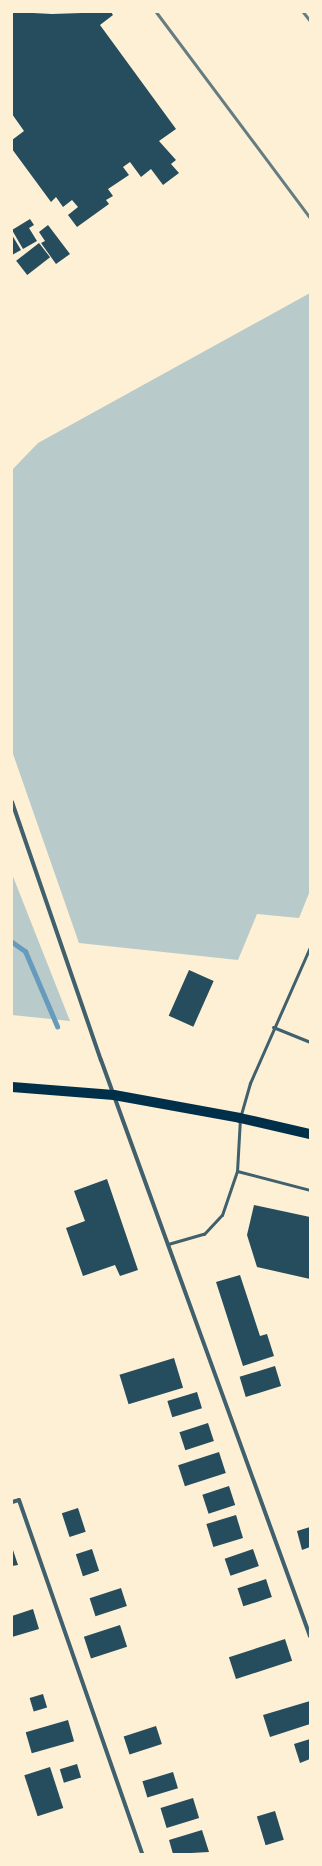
<!DOCTYPE html>
<html>
<head>
<meta charset="utf-8">
<style>
	body { margin:0 }
	#map { position:relative; width:322px; height:1866px; overflow:hidden; background:#fdf0d5; font-family:Mulish,sans-serif }
	div>[style] { position:absolute }
	.green>* { inset:0; background:#b9caca }
	.stream>* { height:5px; margin:-2.5px; padding:0 2.5px; transform-origin:2.5px; border-radius:2.5px; background:#669bbc }
	.building>* { inset:0; background:#264d5e; transform-origin:0 0 }
	.service>* { height:3px; margin:-1.5px; padding:0 1.5px; transform-origin:1.5px; border-radius:1.5px; background:#3f606c }
	.minor>* { height:4px; margin:-2px; padding:0 2px; transform-origin:2px; border-radius:2px; background:#3f606c }
	.primary>* { height:10px; margin:-5px; padding:0 5px; transform-origin:5px; border-radius:5px; background:#003049 }
	.rail>* { height:3px; margin:-1.5px; padding:0 1.5px; transform-origin:1.5px; border-radius:1.5px; background:#657d81 }
	span { translate:-50% -50%; white-space:nowrap; text-align:center; line-height:1.15; -webkit-text-stroke:4px #fdf0d5; paint-order:stroke }
	.frame { position:absolute; inset:0; border:13px solid #fdf0d5; pointer-events:none }
</style>
</head>
<body>
<div id="map">
	<div class="green">
		<i style="clip-path:polygon(310px 293px,310px 891px,299px 918px,257px 914px,238px 960px,79px 943px,12px 751px,12px 470px,38px 443px)"></i>
		<i style="clip-path:polygon(12px 874px,70px 1021px,12px 1015px)"></i>
	</div>
	<div class="stream">
		<i style="left:12px;top:942px;width:16px;rotate:35deg"></i>
		<i style="left:25px;top:951px;width:82px;rotate:66.9deg"></i>
	</div>
	<div class="building">
		<i style="clip-path:polygon(14px 12px,52px 14px,111px 12px,113px 15px,100px 25px,176px 129px,159px 141px,176px 160px,171px 164px,179px 173px,163px 185px,151px 169px,141px 177px,130px 162px,123px 167px,129px 175px,108px 189px,113px 196px,106px 200px,109px 204px,77px 227px,68px 215px,78px 207px,72px 200px,63px 207px,56px 197px,51px 202px,12px 149px,12px 140px,24px 131px,12px 114px,12px 14px)"></i>
		<i style="clip-path:polygon(30px 219px,34px 225px,29px 228px,37px 241px,23px 249px,12px 230px)"></i>
		<i style="clip-path:polygon(48px 225px,70px 254px,56px 264px,41px 243px,45px 241px,39px 232px)"></i>
		<i style="clip-path:polygon(12px 235px,21px 250px,12px 255px)"></i>
		<i style="left:39px;top:243px;width:18px;height:29px;rotate:52deg"></i>
		<i style="left:189px;top:970px;width:27px;height:50px;rotate:24deg"></i>
		<i style="clip-path:polygon(107px 1179px,138px 1270px,120px 1276px,115px 1265px,83px 1276px,66px 1228px,85px 1221px,74px 1191px)"></i>
		<i style="clip-path:polygon(254px 1205px,310px 1217px,310px 1279px,257px 1267px,247px 1235px)"></i>
		<i style="clip-path:polygon(240px 1275px,260px 1336px,267px 1334px,274px 1356px,243px 1366px,216px 1282px)"></i>
		<i style="left:174px;top:1358px;width:31px;height:57px;rotate:73deg"></i>
		<i style="left:275px;top:1366px;width:21px;height:37px;rotate:73deg"></i>
		<i style="left:197px;top:1392px;width:17px;height:31px;rotate:73deg"></i>
		<i style="left:208px;top:1423px;width:19px;height:30px;rotate:72deg"></i>
		<i style="left:219px;top:1452px;width:22px;height:43px;rotate:72deg"></i>
		<i style="left:229px;top:1486px;width:20px;height:28px;rotate:72deg"></i>
		<i style="left:78px;top:1508px;width:25px;height:17px;rotate:72deg"></i>
		<i style="left:236px;top:1515px;width:24px;height:31px;rotate:73deg"></i>
		<i style="clip-path:polygon(310px 1527px,310px 1547px,302px 1550px,297px 1531px)"></i>
		<i style="clip-path:polygon(12px 1547px,18px 1565px,12px 1566px)"></i>
		<i style="left:92px;top:1549px;width:23px;height:17px;rotate:72deg"></i>
		<i style="left:253px;top:1549px;width:18px;height:30px;rotate:71deg"></i>
		<i style="left:266px;top:1579px;width:19px;height:30px;rotate:72deg"></i>
		<i style="left:121px;top:1588px;width:19px;height:33px;rotate:72deg"></i>
		<i style="clip-path:polygon(33px 1609px,39px 1629px,12px 1637px,12px 1616px)"></i>
		<i style="left:120px;top:1625px;width:23px;height:38px;rotate:72deg"></i>
		<i style="left:285px;top:1639px;width:23px;height:59px;rotate:72deg"></i>
		<i style="left:43px;top:1694px;width:14px;height:14px;rotate:73deg"></i>
		<i style="clip-path:polygon(310px 1701px,310px 1724px,270px 1737px,263px 1715px)"></i>
		<i style="left:68px;top:1720px;width:22px;height:44px;rotate:74deg"></i>
		<i style="left:156px;top:1726px;width:19px;height:34px;rotate:72deg"></i>
		<i style="clip-path:polygon(310px 1739px,310px 1759px,300px 1763px,294px 1744px)"></i>
		<i style="left:77px;top:1764px;width:14px;height:18px;rotate:73deg"></i>
		<i style="left:50px;top:1767px;width:43px;height:27px;rotate:72deg"></i>
		<i style="left:173px;top:1772px;width:17px;height:32px;rotate:73deg"></i>
		<i style="left:193px;top:1798px;width:21px;height:34px;rotate:73deg"></i>
		<i style="left:275px;top:1811px;width:30px;height:19px;rotate:73deg"></i>
		<i style="clip-path:polygon(202px 1830px,209px 1852px,173px 1854px,169px 1840px)"></i>
	</div>
	<div class="service">
		<i style="left:310px;top:947px;width:149px;rotate:113.8deg"></i>
		<i style="left:250px;top:1083px;width:36px;rotate:106deg"></i>
		<i style="left:240px;top:1118px;width:53px;rotate:93.2deg"></i>
		<i style="left:237px;top:1171px;width:75px;rotate:14.6deg"></i>
		<i style="left:273px;top:1027px;width:40px;rotate:22deg"></i>
		<i style="left:168px;top:1244px;width:37px;rotate:-16deg"></i>
		<i style="left:204px;top:1234px;width:26px;rotate:-47deg"></i>
		<i style="left:222px;top:1215px;width:46px;rotate:-71.2deg"></i>
	</div>
	<div class="minor">
		<i style="left:12px;top:802px;width:273px;rotate:71deg"></i>
		<i style="left:101px;top:1060px;width:613px;rotate:70.06deg"></i>
		<i style="left:12px;top:1502px;width:7px;rotate:-16deg"></i>
		<i style="left:19px;top:1500px;width:375px;rotate:70.8deg"></i>
	</div>
	<div class="primary">
		<i style="left:12px;top:1087px;width:102px;rotate:4.5deg"></i>
		<i style="left:114px;top:1095px;width:128px;rotate:10.3deg"></i>
		<i style="left:240px;top:1118px;width:72px;rotate:12.9deg"></i>
	</div>
	<div class="rail">
		<i style="left:156px;top:12px;width:257px;rotate:53.2deg"></i>
		<i style="left:303px;top:12px;width:11px;rotate:52deg"></i>
	</div>
	<div class="frame"></div>
</div>
</body>
</html>
